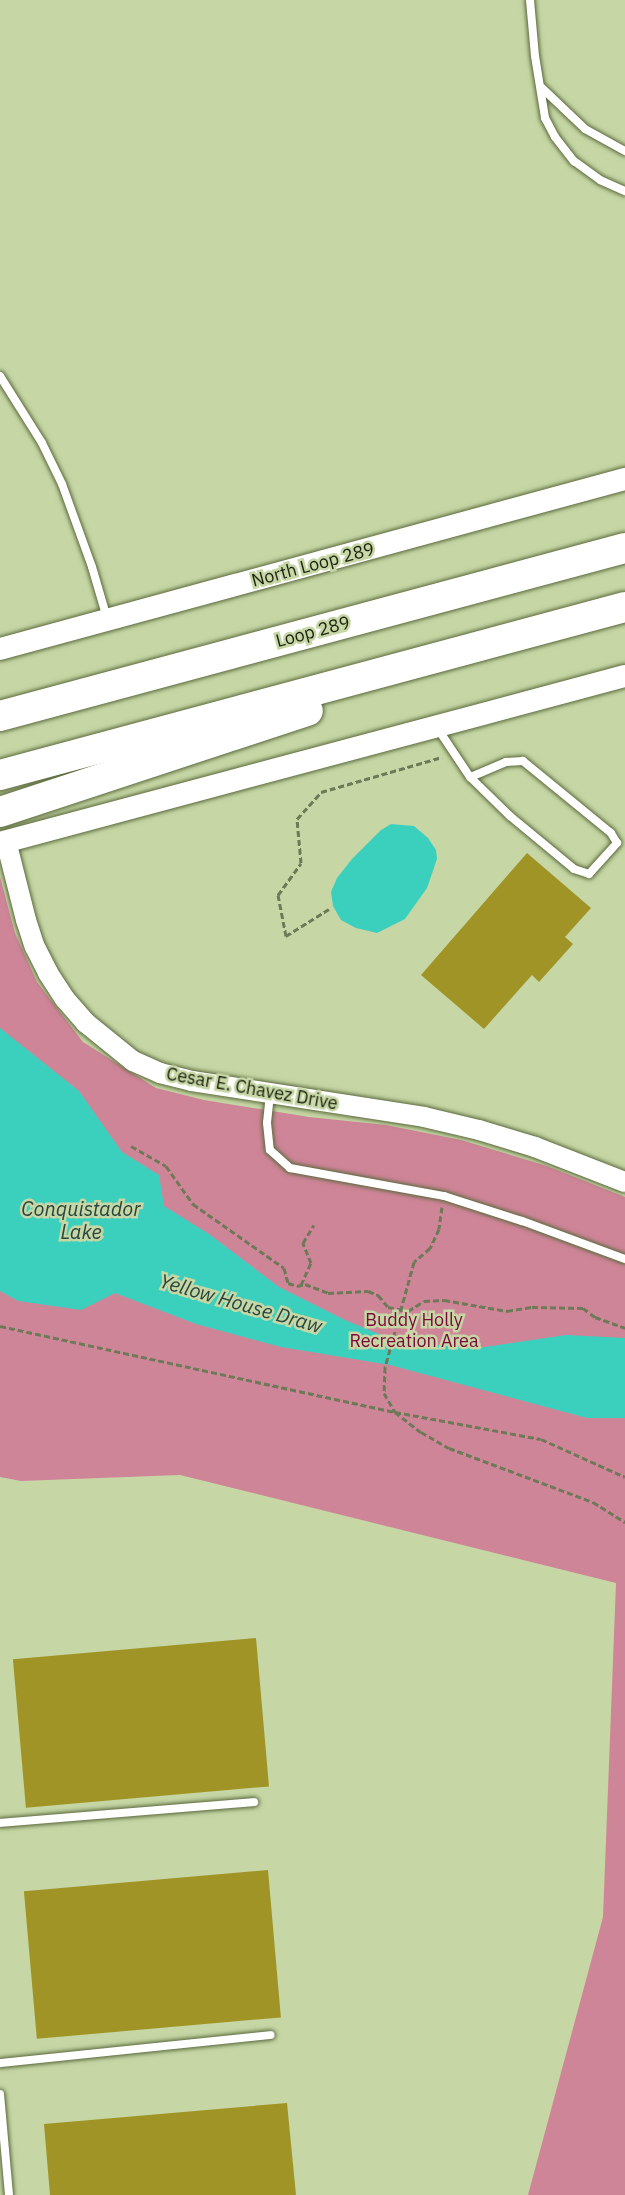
<!DOCTYPE html>
<html>
<head>
<meta charset="utf-8">
<style>
	body { margin:0 }
	#map { position:relative; width:625px; height:2195px; overflow:hidden; background:#c6d7a5; font-family:"IBM Plex Sans",sans-serif }
	div>[style] { position:absolute }
	.green>* { inset:0; background:#cf8598 }
	.water>* { inset:0; background:#3bd0be }
	.building>* { inset:0; background:#a09427; transform-origin:0 0 }
	.path>* { height:3px; margin-top:-1.5px; transform-origin:0; background:repeating-linear-gradient(90deg,#6e7958 0 6px,transparent 0 9px) }
	.roads { filter:drop-shadow(0 0 2px #5b693c) drop-shadow(0 0 2px #5b693c) }
	.service>* { height:8px; margin:-4px; padding:0 4px; transform-origin:4px; border-radius:4px; background:#fff }
	.tertiary>* { height:20px; margin:-10px; padding:0 10px; transform-origin:10px; border-radius:10px; background:#fff }
	.secondary>* { height:22px; margin:-11px; padding:0 11px; transform-origin:11px; border-radius:11px; background:#fff }
	.motorway>* { height:30px; margin:-15px; padding:0 15px; transform-origin:15px; border-radius:15px; background:#fff }
	span { translate:-50% -50%; white-space:nowrap; text-align:center; line-height:1.15; -webkit-text-stroke:5px #c6d7a5; paint-order:stroke }
	.street-label { font-size:18px; color:#1d2210 }
	.park-label { font-size:18px; color:#7c063b }
	.water-label { font-size:20px; color:#284641; font-style:italic }
</style>
</head>
<body>
<div id="map">
	<div class="green">
		<i style="clip-path:polygon(0 877px,15px 933px,37px 982px,83px 1042px,156px 1088px,204px 1100px,309px 1117px,386px 1125px,461px 1140px,547px 1166px,625px 1197px,625px 2195px,528px 2195px,603px 1917px,616px 1583px,180px 1475px,21px 1481px,0 1477px)"></i>
	</div>
	<div class="water">
		<i style="clip-path:polygon(391px 824px,414px 826px,428px 838px,436px 850px,437px 859px,427px 888px,405px 919px,377px 933px,356px 928px,341px 920px,333px 906px,331px 892px,337px 878px,352px 859px,381px 830px)"></i>
		<i style="clip-path:polygon(0 1028px,79px 1091px,122px 1152px,159px 1175px,164px 1206px,209px 1234px,279px 1287px,345px 1320px,381px 1335px,411px 1343px,478px 1348px,566px 1335px,625px 1338px,625px 1418px,587px 1418px,390px 1365px,281px 1347px,196px 1324px,115px 1293px,81px 1310px,18px 1301px,0 1291px)"></i>
	</div>
	<div class="building">
		<i style="clip-path:polygon(527px 853px,591px 908px,565px 937px,573px 944px,539px 982px,532px 975px,484px 1029px,421px 975px)"></i>
		<i style="left:256px;top:1638px;width:149px;height:244px;rotate:85deg"></i>
		<i style="left:268px;top:1870px;width:148px;height:245px;rotate:85deg"></i>
		<i style="clip-path:polygon(287px 2103px,296px 2195px,50px 2195px,44px 2124px)"></i>
	</div>
	<div class="path">
		<i style="left:329px;top:909px;width:51px;rotate:147.9deg"></i>
		<i style="left:286px;top:936px;width:42px;rotate:-101deg"></i>
		<i style="left:278px;top:895px;width:39px;rotate:-54deg"></i>
		<i style="left:301px;top:863px;width:44px;rotate:-95.2deg"></i>
		<i style="left:297px;top:819px;width:36px;rotate:-48deg"></i>
		<i style="left:321px;top:792px;width:126px;rotate:-16.1deg"></i>
		<i style="left:131px;top:1146px;width:40px;rotate:29.7deg"></i>
		<i style="left:166px;top:1166px;width:47px;rotate:54.6deg"></i>
		<i style="left:193px;top:1204px;width:111px;rotate:35.1deg"></i>
		<i style="left:284px;top:1268px;width:16px;rotate:75deg"></i>
		<i style="left:288px;top:1283px;width:9px;rotate:18deg"></i>
		<i style="left:297px;top:1286px;width:8px;rotate:-14deg"></i>
		<i style="left:305px;top:1284px;width:25px;rotate:21deg"></i>
		<i style="left:328px;top:1293px;width:40px;rotate:-2.9deg"></i>
		<i style="left:368px;top:1291px;width:11px;rotate:22deg"></i>
		<i style="left:378px;top:1295px;width:16px;rotate:50deg"></i>
		<i style="left:388px;top:1307px;width:20px;rotate:11deg"></i>
		<i style="left:408px;top:1311px;width:19px;rotate:-32deg"></i>
		<i style="left:424px;top:1301px;width:20px;rotate:-3deg"></i>
		<i style="left:444px;top:1300px;width:64px;rotate:9.9deg"></i>
		<i style="left:507px;top:1311px;width:25px;rotate:-9deg"></i>
		<i style="left:532px;top:1307px;width:51px;rotate:1.1deg"></i>
		<i style="left:583px;top:1308px;width:15px;rotate:37deg"></i>
		<i style="left:595px;top:1317px;width:32px;rotate:20deg"></i>
		<i style="left:442px;top:1207px;width:22px;rotate:98deg"></i>
		<i style="left:439px;top:1229px;width:21px;rotate:115deg"></i>
		<i style="left:430px;top:1248px;width:21px;rotate:139deg"></i>
		<i style="left:414px;top:1262px;width:109px;rotate:105.4deg"></i>
		<i style="left:385px;top:1367px;width:26px;rotate:92deg"></i>
		<i style="left:384px;top:1393px;width:22px;rotate:60deg"></i>
		<i style="left:395px;top:1412px;width:33px;rotate:38deg"></i>
		<i style="left:421px;top:1432px;width:32px;rotate:30deg"></i>
		<i style="left:449px;top:1448px;width:154px;rotate:20.6deg"></i>
		<i style="left:593px;top:1502px;width:38px;rotate:32deg"></i>
		<i style="left:301px;top:1285px;width:24px;rotate:-66deg"></i>
		<i style="left:311px;top:1263px;width:22px;rotate:-112deg"></i>
		<i style="left:303px;top:1243px;width:21px;rotate:-59deg"></i>
		<i style="left:0;top:1326px;width:404px;rotate:12.3deg"></i>
		<i style="left:395px;top:1412px;width:148px;rotate:10.5deg"></i>
		<i style="left:541px;top:1439px;width:92px;rotate:24.3deg"></i>
	</div>
	<div class="roads">
		<div class="service">
			<i style="left:530px;top:0;width:56px;rotate:84.9deg"></i>
			<i style="left:535px;top:56px;width:63px;rotate:80.8deg"></i>
			<i style="left:545px;top:118px;width:21px;rotate:62deg"></i>
			<i style="left:555px;top:137px;width:31px;rotate:52deg"></i>
			<i style="left:574px;top:161px;width:32px;rotate:36deg"></i>
			<i style="left:600px;top:180px;width:27px;rotate:24deg"></i>
			<i style="left:542px;top:88px;width:59px;rotate:43.6deg"></i>
			<i style="left:585px;top:129px;width:46px;rotate:28.8deg"></i>
			<i style="left:0;top:376px;width:79px;rotate:57.9deg"></i>
			<i style="left:42px;top:443px;width:46px;rotate:64deg"></i>
			<i style="left:62px;top:484px;width:88px;rotate:70.1deg"></i>
			<i style="left:92px;top:567px;width:53px;rotate:73.6deg"></i>
			<i style="left:438px;top:729px;width:58px;rotate:56.3deg"></i>
			<i style="left:470px;top:777px;width:56px;rotate:44.3deg"></i>
			<i style="left:510px;top:816px;width:83px;rotate:39.6deg"></i>
			<i style="left:574px;top:869px;width:16px;rotate:18deg"></i>
			<i style="left:589px;top:874px;width:42px;rotate:-47.9deg"></i>
			<i style="left:617px;top:843px;width:12px;rotate:-121deg"></i>
			<i style="left:611px;top:833px;width:114px;rotate:-140.7deg"></i>
			<i style="left:523px;top:761px;width:17px;rotate:177deg"></i>
			<i style="left:506px;top:762px;width:39px;rotate:157deg"></i>
			<i style="left:270px;top:1094px;width:29px;rotate:96deg"></i>
			<i style="left:267px;top:1123px;width:27px;rotate:84deg"></i>
			<i style="left:270px;top:1150px;width:27px;rotate:42deg"></i>
			<i style="left:290px;top:1168px;width:157px;rotate:10.3deg"></i>
			<i style="left:444px;top:1196px;width:82px;rotate:17.8deg"></i>
			<i style="left:522px;top:1221px;width:110px;rotate:20.3deg"></i>
			<i style="left:0;top:1823px;width:255px;rotate:-4.7deg"></i>
			<i style="left:0;top:2063px;width:272px;rotate:-5.9deg"></i>
			<i style="left:0;top:2094px;width:101px;rotate:84.9deg"></i>
		</div>
		<div class="tertiary">
			<i style="left:6px;top:841px;width:81px;rotate:75.8deg"></i>
			<i style="left:26px;top:920px;width:28px;rotate:72deg"></i>
			<i style="left:35px;top:947px;width:29px;rotate:63deg"></i>
			<i style="left:48px;top:973px;width:31px;rotate:57deg"></i>
			<i style="left:65px;top:999px;width:32px;rotate:49deg"></i>
			<i style="left:86px;top:1023px;width:60px;rotate:39deg"></i>
			<i style="left:133px;top:1061px;width:30px;rotate:24deg"></i>
			<i style="left:160px;top:1073px;width:33px;rotate:14deg"></i>
			<i style="left:192px;top:1081px;width:235px;rotate:8.8deg"></i>
			<i style="left:424px;top:1117px;width:57px;rotate:13.3deg"></i>
			<i style="left:479px;top:1130px;width:59px;rotate:16.9deg"></i>
			<i style="left:535px;top:1147px;width:97px;rotate:21.3deg"></i>
		</div>
		<div class="secondary">
			<i style="left:0;top:649px;width:648px;rotate:-15.22deg"></i>
			<i style="left:0;top:843px;width:647px;rotate:-14.96deg"></i>
		</div>
		<div class="motorway">
			<i style="left:0;top:716px;width:647px;rotate:-15.05deg"></i>
			<i style="left:0;top:775px;width:647px;rotate:-15.05deg"></i>
			<i style="left:0;top:812px;width:324px;rotate:-18.2deg"></i>
		</div>
	</div>
	<div class="street-label">
		<span style="left:313px;top:565px;rotate:-15deg">North Loop 289</span>
		<span style="left:313px;top:632px;rotate:-15deg">Loop 289</span>
		<span style="left:252px;top:1089px;rotate:10deg">Cesar E. Chavez Drive</span>
	</div>
	<div class="park-label">
		<span style="left:414px;top:1331px">Buddy Holly<br>Recreation Area</span>
	</div>
	<div class="water-label">
		<span style="left:81px;top:1220px">Conquistador<br>Lake</span>
		<span style="left:241px;top:1303px;rotate:16deg">Yellow House Draw</span>
	</div>
</div>
</body>
</html>
